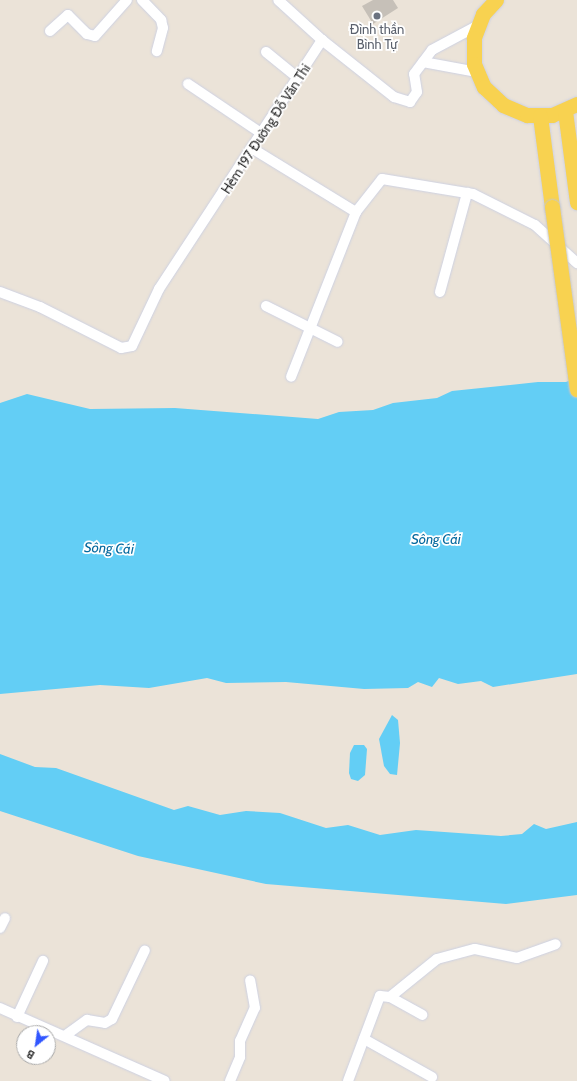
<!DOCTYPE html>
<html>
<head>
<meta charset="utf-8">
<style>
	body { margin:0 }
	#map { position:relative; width:577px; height:1081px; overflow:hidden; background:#ebe3d8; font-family:Cabin,sans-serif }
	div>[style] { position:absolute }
	.water>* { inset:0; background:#63cef5 }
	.building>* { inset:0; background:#c6c0b8 }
	.roads { filter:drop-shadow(0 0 1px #cdd1e2) drop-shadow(0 0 1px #cdd1e2) }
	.street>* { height:10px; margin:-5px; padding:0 5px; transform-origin:5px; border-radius:5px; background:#fff }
	.primary>* { height:15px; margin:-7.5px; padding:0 7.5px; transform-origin:7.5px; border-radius:7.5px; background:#f8d250 }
	.bridges { filter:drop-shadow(0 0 1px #c7c7c7) drop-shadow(0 0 1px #c7c7c7) }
	.primary-bridge>* { height:15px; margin:-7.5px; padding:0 7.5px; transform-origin:7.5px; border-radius:7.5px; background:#f8d250 }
	.dots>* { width:11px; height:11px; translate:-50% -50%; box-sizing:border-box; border:2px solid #fff; border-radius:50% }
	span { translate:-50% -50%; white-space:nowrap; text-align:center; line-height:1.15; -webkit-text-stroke:3.5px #fff; paint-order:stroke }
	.worship-label { font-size:13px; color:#5b616d }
	.street-label { font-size:13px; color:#282828 }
	.water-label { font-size:14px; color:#05699e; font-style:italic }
	.north { position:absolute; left:16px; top:1025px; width:40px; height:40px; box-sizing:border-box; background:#fff; border:1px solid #a9a9a9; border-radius:50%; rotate:210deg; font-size:11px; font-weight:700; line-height:16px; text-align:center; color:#282828 }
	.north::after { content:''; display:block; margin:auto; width:14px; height:18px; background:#3156ff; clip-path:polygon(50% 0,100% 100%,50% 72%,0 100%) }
</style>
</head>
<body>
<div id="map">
	<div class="water">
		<i style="clip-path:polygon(577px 377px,577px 674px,493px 687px,481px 681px,458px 684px,439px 678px,432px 687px,418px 682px,408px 688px,364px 689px,286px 682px,226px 683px,207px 678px,149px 688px,100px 685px,0 694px,0 403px,27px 394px,90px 409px,175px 408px,318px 419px,339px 412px,373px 410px,393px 403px,437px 398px,452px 391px,538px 382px,566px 382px)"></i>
		<i style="clip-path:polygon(392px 715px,398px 720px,400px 743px,397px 775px,390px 774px,384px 766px,379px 739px)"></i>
		<i style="clip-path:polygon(354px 745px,364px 745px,367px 749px,365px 775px,358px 781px,351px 779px,349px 773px,350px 753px)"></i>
		<i style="clip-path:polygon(0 754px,35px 767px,56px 768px,174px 810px,188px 806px,220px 815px,246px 811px,280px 813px,326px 828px,348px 825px,380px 835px,416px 830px,501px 836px,522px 834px,534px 824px,546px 829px,577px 822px,577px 895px,506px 904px,266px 884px,138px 856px,0 811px)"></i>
	</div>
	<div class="building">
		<i style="clip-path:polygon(373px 0,393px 0,398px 8px,373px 24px,362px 6px)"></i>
	</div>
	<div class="roads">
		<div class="street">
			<i style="left:142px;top:0;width:28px;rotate:46deg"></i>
			<i style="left:161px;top:20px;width:8px;rotate:76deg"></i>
			<i style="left:163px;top:28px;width:24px;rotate:105deg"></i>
			<i style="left:50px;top:31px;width:24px;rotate:-42deg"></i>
			<i style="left:68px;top:15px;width:27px;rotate:45deg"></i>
			<i style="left:87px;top:34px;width:8px;rotate:14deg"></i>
			<i style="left:95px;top:36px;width:48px;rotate:-48.4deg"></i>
			<i style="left:322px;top:40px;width:92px;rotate:38.4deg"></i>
			<i style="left:394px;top:97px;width:17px;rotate:17deg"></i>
			<i style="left:410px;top:102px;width:12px;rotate:-55deg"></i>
			<i style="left:417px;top:92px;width:18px;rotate:-99deg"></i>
			<i style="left:414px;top:74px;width:30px;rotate:-53deg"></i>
			<i style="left:432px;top:50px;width:51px;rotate:-28.1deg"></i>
			<i style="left:266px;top:52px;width:41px;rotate:39.1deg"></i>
			<i style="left:423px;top:62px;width:55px;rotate:10.5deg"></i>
			<i style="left:188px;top:84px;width:88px;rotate:33.9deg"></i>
			<i style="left:253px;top:149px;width:121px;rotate:31.5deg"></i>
			<i style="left:356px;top:212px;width:177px;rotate:111.5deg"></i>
			<i style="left:356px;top:212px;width:42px;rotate:-51.8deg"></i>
			<i style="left:382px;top:179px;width:92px;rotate:9.4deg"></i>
			<i style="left:473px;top:194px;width:69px;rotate:26.6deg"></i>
			<i style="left:535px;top:225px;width:57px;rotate:42.1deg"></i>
			<i style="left:0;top:292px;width:43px;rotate:20.6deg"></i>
			<i style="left:40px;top:307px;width:91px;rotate:26.8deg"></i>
			<i style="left:121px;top:348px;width:11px;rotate:-10deg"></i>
			<i style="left:132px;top:346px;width:63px;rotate:-64.7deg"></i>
			<i style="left:159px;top:289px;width:298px;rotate:-56.8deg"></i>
			<i style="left:322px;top:40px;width:59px;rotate:-137.7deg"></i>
			<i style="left:440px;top:292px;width:103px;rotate:-74.7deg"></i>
			<i style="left:266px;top:306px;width:80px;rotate:26.6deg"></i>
			<i style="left:0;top:928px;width:11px;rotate:-63deg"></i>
			<i style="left:390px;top:997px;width:60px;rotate:-39deg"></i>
			<i style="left:437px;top:959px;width:39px;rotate:-15deg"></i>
			<i style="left:475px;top:949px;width:43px;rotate:12.1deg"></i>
			<i style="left:517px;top:958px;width:41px;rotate:-19.7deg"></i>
			<i style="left:0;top:1008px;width:180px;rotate:23.9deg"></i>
			<i style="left:17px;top:1017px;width:62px;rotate:-65.1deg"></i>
			<i style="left:66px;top:1035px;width:26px;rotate:-36deg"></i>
			<i style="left:87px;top:1020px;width:18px;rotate:9deg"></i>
			<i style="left:105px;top:1023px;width:8px;rotate:-30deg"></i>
			<i style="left:112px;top:1019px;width:76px;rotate:-64.4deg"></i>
			<i style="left:364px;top:1039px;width:78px;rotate:29.2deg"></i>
			<i style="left:230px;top:1081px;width:26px;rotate:-67deg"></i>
			<i style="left:240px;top:1057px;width:16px;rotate:-90deg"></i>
			<i style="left:240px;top:1041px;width:36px;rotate:-66deg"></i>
			<i style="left:255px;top:1008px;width:28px;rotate:-100deg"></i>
			<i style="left:348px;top:1081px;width:91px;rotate:-69.4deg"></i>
			<i style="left:380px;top:996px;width:10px;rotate:6deg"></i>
			<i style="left:390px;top:997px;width:37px;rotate:29deg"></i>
		</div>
		<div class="primary">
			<i style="left:496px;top:0;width:19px;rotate:133deg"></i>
			<i style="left:483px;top:14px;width:26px;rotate:111deg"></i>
			<i style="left:474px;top:38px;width:26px;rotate:90deg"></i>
			<i style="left:474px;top:64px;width:25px;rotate:67deg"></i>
			<i style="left:484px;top:87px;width:26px;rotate:43deg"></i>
			<i style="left:503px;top:105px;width:26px;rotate:23deg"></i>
			<i style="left:527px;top:115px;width:25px"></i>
			<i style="left:552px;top:115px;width:27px;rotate:-24deg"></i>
			<i style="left:565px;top:111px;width:92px;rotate:82.5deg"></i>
			<i style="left:540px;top:116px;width:92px;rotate:82.5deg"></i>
		</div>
	</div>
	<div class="bridges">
		<div class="primary-bridge">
			<i style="left:552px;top:207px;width:184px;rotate:82.2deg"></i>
		</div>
	</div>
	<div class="dots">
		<i style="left:377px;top:16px;background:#6b7280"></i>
	</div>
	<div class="worship-label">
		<span style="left:377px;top:37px">Đình thần<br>Bình Tự</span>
	</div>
	<div class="street-label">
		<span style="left:266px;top:129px;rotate:-57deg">Hẻm 197 Đường Đỗ Văn Thi</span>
	</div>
	<div class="water-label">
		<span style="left:436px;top:539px">Sông Cái</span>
		<span style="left:109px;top:548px;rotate:2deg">Sông Cái</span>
	</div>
	<div class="north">B</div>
</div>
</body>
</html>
